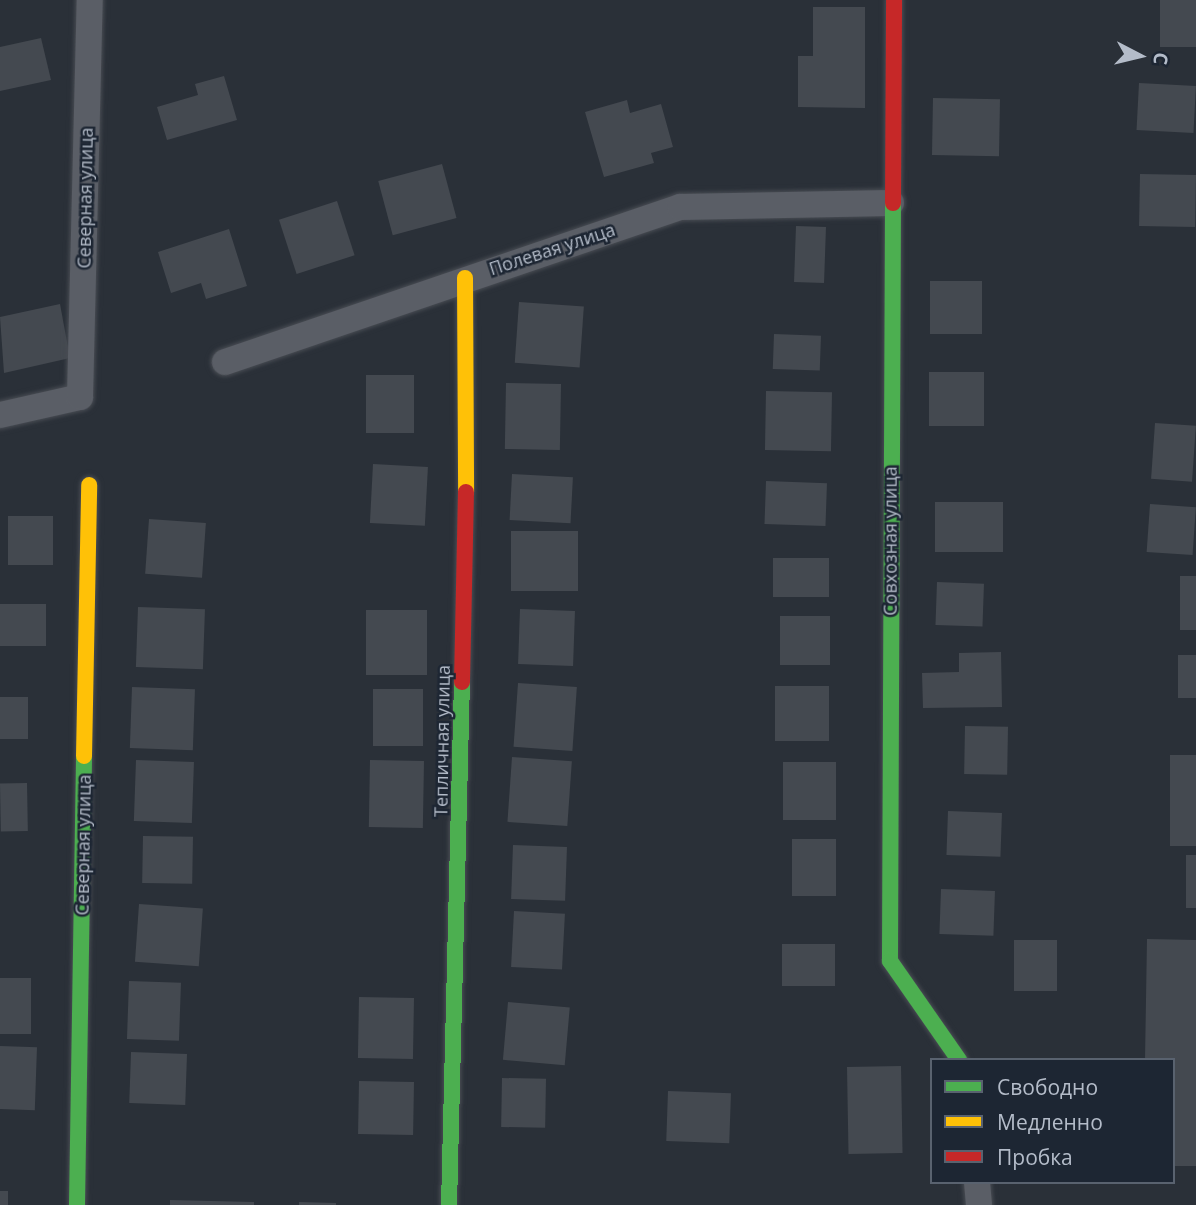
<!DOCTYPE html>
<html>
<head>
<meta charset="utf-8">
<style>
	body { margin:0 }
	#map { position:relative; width:1196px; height:1205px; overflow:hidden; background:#2a3038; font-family:"Open Sans",sans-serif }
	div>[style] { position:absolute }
	.building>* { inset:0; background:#444950; transform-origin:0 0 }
	.roads { filter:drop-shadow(0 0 2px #484c53) drop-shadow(0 0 2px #484c53) }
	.street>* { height:26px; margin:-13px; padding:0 13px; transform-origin:13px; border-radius:13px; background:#5a5e66 }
	.fast>* { height:16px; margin:-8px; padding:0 8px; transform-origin:8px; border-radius:8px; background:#4caf50 }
	.slow>* { height:16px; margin:-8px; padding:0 8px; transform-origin:8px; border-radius:8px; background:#ffc107 }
	.jam>* { height:16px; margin:-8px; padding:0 8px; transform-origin:8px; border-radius:8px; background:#c62828 }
	span { translate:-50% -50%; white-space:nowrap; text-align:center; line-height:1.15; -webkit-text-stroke:5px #1d2633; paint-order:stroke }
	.street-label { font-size:18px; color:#b4bcc9 }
	.legend { position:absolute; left:930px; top:1058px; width:245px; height:126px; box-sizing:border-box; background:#1d2633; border:2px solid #59626f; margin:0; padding:9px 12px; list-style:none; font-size:21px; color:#b4bcc9 }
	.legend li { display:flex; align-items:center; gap:14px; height:35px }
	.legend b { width:35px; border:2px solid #59626f }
	.north { position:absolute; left:1105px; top:21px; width:70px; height:70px; -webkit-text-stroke:5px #1d2633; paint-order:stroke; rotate:97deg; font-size:19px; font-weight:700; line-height:28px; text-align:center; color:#b4bcc9 }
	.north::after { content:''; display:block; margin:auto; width:24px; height:32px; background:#b4bcc9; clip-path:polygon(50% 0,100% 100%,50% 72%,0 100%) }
</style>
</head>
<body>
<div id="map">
	<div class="building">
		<i style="left:1160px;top:0;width:36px;height:47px"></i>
		<i style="clip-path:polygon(813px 7px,865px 7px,865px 108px,798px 107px,798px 56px,813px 56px)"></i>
		<i style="clip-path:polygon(41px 38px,51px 80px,0 91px,0 47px)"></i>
		<i style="clip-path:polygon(224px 76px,237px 120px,167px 140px,157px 107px,198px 95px,195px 84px)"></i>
		<i style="left:1139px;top:83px;width:57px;height:47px;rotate:3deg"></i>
		<i style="left:933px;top:98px;width:67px;height:57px;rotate:1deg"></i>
		<i style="clip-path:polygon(627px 100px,630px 113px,661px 104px,673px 147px,651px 153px,654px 163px,604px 177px,585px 112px)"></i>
		<i style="left:442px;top:164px;width:56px;height:66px;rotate:75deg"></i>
		<i style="left:1140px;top:174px;width:56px;height:52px;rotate:1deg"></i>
		<i style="left:337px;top:201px;width:57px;height:61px;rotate:72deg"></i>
		<i style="left:796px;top:226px;width:30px;height:56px;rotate:2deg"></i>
		<i style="clip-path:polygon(229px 229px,247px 286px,206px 299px,201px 283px,171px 293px,158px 252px)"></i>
		<i style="left:930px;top:281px;width:52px;height:53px"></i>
		<i style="left:519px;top:302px;width:65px;height:61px;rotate:4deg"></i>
		<i style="clip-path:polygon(60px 304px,70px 358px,4px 373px,0 317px)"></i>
		<i style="left:774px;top:334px;width:47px;height:35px;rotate:2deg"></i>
		<i style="left:929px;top:372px;width:55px;height:54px"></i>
		<i style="left:366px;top:375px;width:48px;height:58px"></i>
		<i style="left:506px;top:383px;width:55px;height:66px;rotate:1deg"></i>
		<i style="left:766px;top:391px;width:66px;height:59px;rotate:1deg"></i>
		<i style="left:1155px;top:423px;width:41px;height:56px;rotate:4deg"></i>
		<i style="left:373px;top:464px;width:55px;height:59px;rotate:3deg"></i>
		<i style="left:512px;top:474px;width:61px;height:46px;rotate:3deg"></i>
		<i style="left:766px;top:481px;width:61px;height:43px;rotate:2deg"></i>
		<i style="left:935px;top:502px;width:68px;height:50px"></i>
		<i style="left:1150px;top:504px;width:46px;height:48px;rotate:4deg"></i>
		<i style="left:8px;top:516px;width:45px;height:49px"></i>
		<i style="left:149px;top:519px;width:57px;height:55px;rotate:4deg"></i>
		<i style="left:511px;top:531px;width:67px;height:60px"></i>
		<i style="left:773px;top:558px;width:56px;height:39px"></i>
		<i style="left:1180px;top:576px;width:16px;height:54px"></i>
		<i style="left:937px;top:582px;width:47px;height:43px;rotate:2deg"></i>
		<i style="left:0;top:604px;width:46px;height:42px"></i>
		<i style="left:138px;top:607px;width:67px;height:60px;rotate:2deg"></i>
		<i style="left:520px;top:609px;width:55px;height:55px;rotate:2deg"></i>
		<i style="left:366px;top:610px;width:61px;height:65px"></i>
		<i style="left:780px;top:616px;width:50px;height:49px"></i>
		<i style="clip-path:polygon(1001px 652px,1002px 707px,923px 708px,922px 673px,959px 672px,959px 653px)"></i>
		<i style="left:1178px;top:655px;width:18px;height:43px"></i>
		<i style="left:518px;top:683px;width:59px;height:64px;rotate:4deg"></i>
		<i style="left:775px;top:686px;width:54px;height:55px"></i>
		<i style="left:132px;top:687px;width:63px;height:61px;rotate:2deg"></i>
		<i style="left:373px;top:689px;width:50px;height:57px"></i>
		<i style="left:0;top:697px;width:28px;height:42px"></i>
		<i style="left:965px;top:726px;width:43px;height:48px;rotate:1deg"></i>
		<i style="left:1196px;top:755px;width:91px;height:26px;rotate:90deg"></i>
		<i style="left:512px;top:757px;width:60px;height:65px;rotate:4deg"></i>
		<i style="left:136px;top:760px;width:58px;height:61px;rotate:2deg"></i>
		<i style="left:370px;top:760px;width:54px;height:67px;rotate:1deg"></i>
		<i style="left:783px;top:762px;width:53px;height:58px"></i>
		<i style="left:27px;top:783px;width:48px;height:27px;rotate:89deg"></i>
		<i style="left:948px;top:811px;width:54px;height:44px;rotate:2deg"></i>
		<i style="left:143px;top:836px;width:50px;height:47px;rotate:1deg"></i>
		<i style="left:792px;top:839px;width:44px;height:57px"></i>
		<i style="left:513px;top:845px;width:54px;height:54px;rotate:2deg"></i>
		<i style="left:1186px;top:855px;width:10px;height:53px"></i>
		<i style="left:941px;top:889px;width:54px;height:45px;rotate:2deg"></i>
		<i style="left:139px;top:904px;width:64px;height:58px;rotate:4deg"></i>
		<i style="left:514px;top:911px;width:51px;height:56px;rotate:3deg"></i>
		<i style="clip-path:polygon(1147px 939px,1196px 940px,1196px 1166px,1173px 1166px,1173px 1060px,1145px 1060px)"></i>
		<i style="left:1014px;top:940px;width:43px;height:51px"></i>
		<i style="left:782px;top:944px;width:53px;height:42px"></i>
		<i style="left:0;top:978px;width:31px;height:56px"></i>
		<i style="left:129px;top:981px;width:52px;height:58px;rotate:2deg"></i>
		<i style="left:359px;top:997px;width:55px;height:61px;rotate:1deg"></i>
		<i style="left:508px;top:1002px;width:62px;height:58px;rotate:5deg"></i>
		<i style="left:0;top:1046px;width:37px;height:63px;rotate:2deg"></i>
		<i style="left:187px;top:1054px;width:51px;height:56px;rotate:92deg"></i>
		<i style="left:901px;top:1066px;width:87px;height:54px;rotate:89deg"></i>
		<i style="left:502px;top:1078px;width:44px;height:49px;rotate:1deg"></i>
		<i style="left:359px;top:1081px;width:55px;height:53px;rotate:1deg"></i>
		<i style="left:668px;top:1091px;width:63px;height:50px;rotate:2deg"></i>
		<i style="left:0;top:1191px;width:8px;height:14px"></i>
		<i style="clip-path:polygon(170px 1200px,254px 1202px,254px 1205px,170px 1205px)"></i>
		<i style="clip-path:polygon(299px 1202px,336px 1203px,336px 1205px,299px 1205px)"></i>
	</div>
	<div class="roads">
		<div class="street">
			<i style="left:225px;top:362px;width:481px;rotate:-18.8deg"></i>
			<i style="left:680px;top:207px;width:211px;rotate:-1.1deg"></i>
			<i style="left:0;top:415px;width:82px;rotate:-12.7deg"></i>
			<i style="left:80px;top:397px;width:397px;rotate:-88.6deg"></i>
			<i style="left:977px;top:1182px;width:23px;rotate:85deg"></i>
		</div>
		<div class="fast">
			<i style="left:893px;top:203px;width:758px;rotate:90.23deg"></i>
			<i style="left:890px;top:961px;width:121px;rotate:55.1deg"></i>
			<i style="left:77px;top:1205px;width:449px;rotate:-89.1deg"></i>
			<i style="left:449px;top:1205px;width:523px;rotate:-88.58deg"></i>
		</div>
		<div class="slow">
			<i style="left:465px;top:278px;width:214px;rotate:89.7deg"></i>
			<i style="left:84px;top:756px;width:271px;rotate:-88.9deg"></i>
		</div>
		<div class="jam">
			<i style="left:893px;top:203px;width:203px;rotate:-89.7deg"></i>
			<i style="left:462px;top:682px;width:190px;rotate:-88.8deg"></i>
		</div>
	</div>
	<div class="street-label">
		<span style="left:85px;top:198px;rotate:-89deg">Северная улица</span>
		<span style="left:552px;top:249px;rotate:-18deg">Полевая улица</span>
		<span style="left:890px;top:541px;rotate:-90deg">Совхозная улица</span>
		<span style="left:442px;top:741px;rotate:-89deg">Тепличная улица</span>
		<span style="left:83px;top:845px;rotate:-89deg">Северная улица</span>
	</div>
	<ul class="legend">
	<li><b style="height:9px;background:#4caf50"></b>Свободно</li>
	<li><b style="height:9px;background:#ffc107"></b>Медленно</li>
	<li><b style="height:9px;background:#c62828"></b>Пробка</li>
	</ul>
	<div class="north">С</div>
</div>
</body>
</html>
